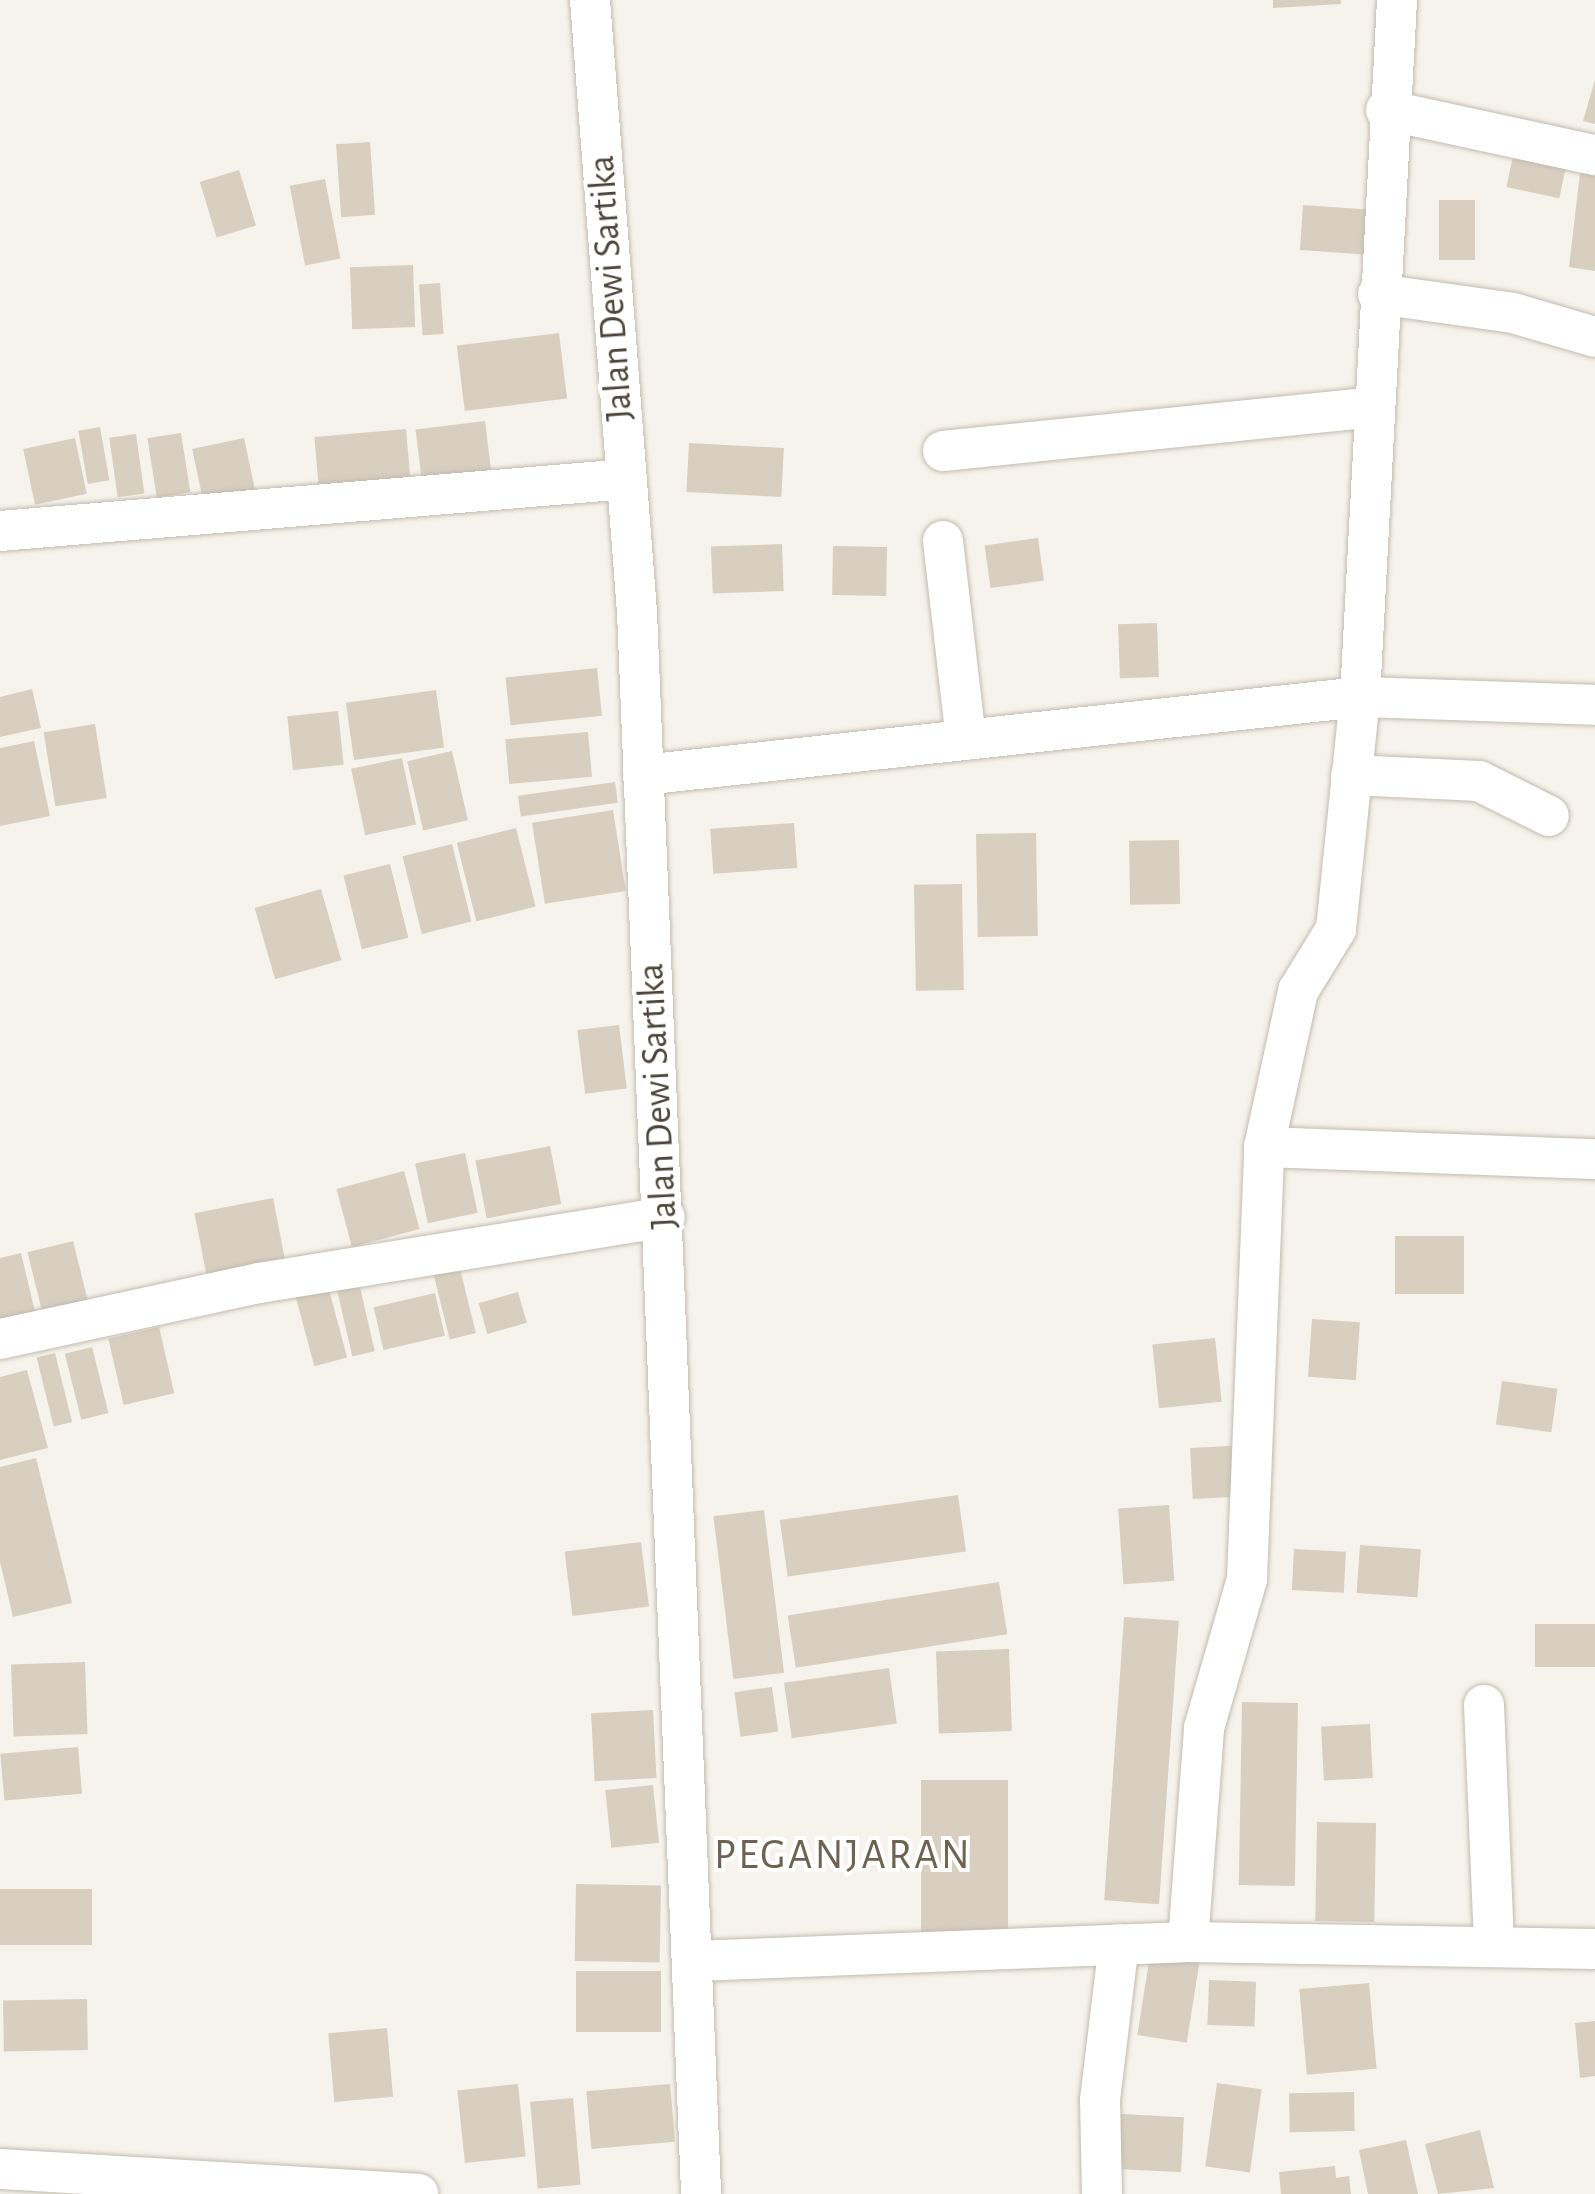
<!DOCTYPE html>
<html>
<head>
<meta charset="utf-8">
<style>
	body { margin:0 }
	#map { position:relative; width:1595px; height:2194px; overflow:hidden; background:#f6f3ec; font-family:"Alegreya Sans",sans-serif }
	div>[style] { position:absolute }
	.building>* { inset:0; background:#d8cfc1; transform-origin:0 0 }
	.roads { filter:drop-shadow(0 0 2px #c2bbae) drop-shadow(0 0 2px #c2bbae) }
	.minor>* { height:40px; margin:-20px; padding:0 20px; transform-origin:20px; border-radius:20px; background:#fff }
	span { translate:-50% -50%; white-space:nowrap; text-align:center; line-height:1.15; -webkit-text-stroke:8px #fff; paint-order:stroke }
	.street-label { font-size:38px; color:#4b4439 }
	.quarter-label { font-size:42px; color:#6e6250; letter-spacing:2.5px }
</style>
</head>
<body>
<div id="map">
	<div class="building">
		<i style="clip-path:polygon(1273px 0,1341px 0,1341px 4px,1273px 8px)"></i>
		<i style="clip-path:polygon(1595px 80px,1595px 124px,1583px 121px)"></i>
		<i style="left:370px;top:142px;width:73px;height:34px;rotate:86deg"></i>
		<i style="left:1516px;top:142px;width:54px;height:46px;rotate:12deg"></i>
		<i style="left:239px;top:170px;width:58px;height:41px;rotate:73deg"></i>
		<i style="clip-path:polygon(1580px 173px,1595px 175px,1595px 271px,1569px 267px)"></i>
		<i style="left:325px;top:179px;width:81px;height:36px;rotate:79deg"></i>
		<i style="left:1439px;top:200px;width:36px;height:60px"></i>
		<i style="left:1303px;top:205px;width:68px;height:45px;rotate:4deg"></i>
		<i style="left:413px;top:265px;width:62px;height:63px;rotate:88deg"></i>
		<i style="left:440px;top:283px;width:51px;height:21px;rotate:86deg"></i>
		<i style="left:559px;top:333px;width:66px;height:103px;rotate:83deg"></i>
		<i style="left:485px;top:421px;width:62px;height:70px;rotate:83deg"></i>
		<i style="left:100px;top:427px;width:54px;height:22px;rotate:80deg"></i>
		<i style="left:406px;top:429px;width:62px;height:92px;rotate:85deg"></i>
		<i style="left:181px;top:433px;width:60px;height:34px;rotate:81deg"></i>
		<i style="left:136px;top:434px;width:60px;height:27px;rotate:82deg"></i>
		<i style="left:75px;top:438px;width:57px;height:53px;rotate:78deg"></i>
		<i style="left:244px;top:438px;width:56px;height:53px;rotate:78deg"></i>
		<i style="left:689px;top:443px;width:95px;height:49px;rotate:3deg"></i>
		<i style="left:1038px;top:538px;width:43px;height:54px;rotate:82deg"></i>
		<i style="left:782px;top:544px;width:47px;height:71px;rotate:88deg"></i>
		<i style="left:833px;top:546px;width:54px;height:49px;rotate:1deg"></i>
		<i style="left:1157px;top:623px;width:54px;height:39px;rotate:88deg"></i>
		<i style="left:597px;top:668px;width:48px;height:92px;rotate:84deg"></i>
		<i style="clip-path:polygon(32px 689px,41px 728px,0 737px,0 697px)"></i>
		<i style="left:436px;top:690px;width:58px;height:91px;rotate:82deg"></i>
		<i style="left:338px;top:711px;width:54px;height:51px;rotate:84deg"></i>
		<i style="left:95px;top:724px;width:75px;height:52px;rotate:81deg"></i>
		<i style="left:588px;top:732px;width:45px;height:83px;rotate:85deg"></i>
		<i style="clip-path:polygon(34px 741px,50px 816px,0 826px,0 748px)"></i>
		<i style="left:452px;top:751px;width:71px;height:46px;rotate:77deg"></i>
		<i style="left:402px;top:758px;width:68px;height:52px;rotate:78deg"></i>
		<i style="left:615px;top:782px;width:21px;height:98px;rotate:82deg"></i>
		<i style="left:613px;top:810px;width:82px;height:82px;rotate:81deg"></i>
		<i style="left:794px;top:823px;width:45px;height:84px;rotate:86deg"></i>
		<i style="left:516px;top:828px;width:81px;height:61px;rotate:76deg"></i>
		<i style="left:1036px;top:833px;width:103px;height:60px;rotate:89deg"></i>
		<i style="left:1179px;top:840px;width:64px;height:50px;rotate:89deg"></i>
		<i style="left:452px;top:844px;width:80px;height:51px;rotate:76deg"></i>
		<i style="left:390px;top:864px;width:76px;height:48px;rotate:76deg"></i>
		<i style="left:962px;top:884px;width:106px;height:48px;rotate:89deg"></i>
		<i style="left:321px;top:889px;width:74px;height:69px;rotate:74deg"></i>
		<i style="left:619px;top:1025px;width:64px;height:42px;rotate:83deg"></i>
		<i style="left:550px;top:1146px;width:59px;height:76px;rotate:79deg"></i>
		<i style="left:465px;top:1153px;width:61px;height:51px;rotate:78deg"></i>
		<i style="left:404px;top:1171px;width:60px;height:70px;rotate:75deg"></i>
		<i style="left:273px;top:1198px;width:70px;height:80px;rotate:79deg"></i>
		<i style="left:1395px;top:1236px;width:69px;height:58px"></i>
		<i style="left:73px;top:1241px;width:66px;height:47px;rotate:76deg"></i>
		<i style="clip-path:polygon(21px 1253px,36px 1316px,0 1325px,0 1258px)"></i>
		<i style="left:459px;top:1265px;width:70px;height:27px;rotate:76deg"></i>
		<i style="left:359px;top:1283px;width:70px;height:23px;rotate:77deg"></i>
		<i style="left:328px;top:1286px;width:74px;height:34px;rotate:75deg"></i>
		<i style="left:518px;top:1292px;width:32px;height:41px;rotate:74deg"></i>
		<i style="left:435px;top:1293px;width:44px;height:63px;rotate:77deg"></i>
		<i style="left:1312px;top:1319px;width:48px;height:58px;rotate:4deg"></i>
		<i style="left:159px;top:1327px;width:68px;height:52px;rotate:77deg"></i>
		<i style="left:1215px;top:1338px;width:64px;height:63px;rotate:84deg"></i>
		<i style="left:92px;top:1347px;width:68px;height:28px;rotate:76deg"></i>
		<i style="left:55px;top:1353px;width:71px;height:19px;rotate:76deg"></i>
		<i style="clip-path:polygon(27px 1370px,48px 1448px,0 1460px,0 1377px)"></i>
		<i style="left:1502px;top:1381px;width:56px;height:44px;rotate:8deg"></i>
		<i style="left:1248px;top:1445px;width:51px;height:58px;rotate:87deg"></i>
		<i style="clip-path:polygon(36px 1458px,72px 1603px,13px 1617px,0 1562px,0 1467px)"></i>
		<i style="left:958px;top:1495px;width:57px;height:180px;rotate:82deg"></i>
		<i style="left:1169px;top:1505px;width:76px;height:51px;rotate:86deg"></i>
		<i style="left:764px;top:1510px;width:164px;height:51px;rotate:83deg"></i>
		<i style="left:641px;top:1542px;width:65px;height:77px;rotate:83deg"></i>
		<i style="left:1360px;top:1545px;width:61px;height:48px;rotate:4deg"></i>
		<i style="left:1294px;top:1549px;width:52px;height:41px;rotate:3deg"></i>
		<i style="left:999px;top:1582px;width:53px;height:214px;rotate:81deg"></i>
		<i style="left:1124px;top:1617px;width:55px;height:284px;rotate:4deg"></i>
		<i style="left:1595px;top:1624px;width:43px;height:60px;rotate:90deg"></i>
		<i style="left:1009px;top:1649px;width:82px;height:73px;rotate:88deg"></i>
		<i style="left:85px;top:1662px;width:72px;height:74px;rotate:88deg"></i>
		<i style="left:889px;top:1668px;width:56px;height:106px;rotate:82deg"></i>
		<i style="left:772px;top:1687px;width:45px;height:38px;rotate:82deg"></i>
		<i style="left:1242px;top:1702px;width:56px;height:183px;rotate:1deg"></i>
		<i style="left:653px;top:1710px;width:68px;height:62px;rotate:87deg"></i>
		<i style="left:1370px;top:1724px;width:54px;height:49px;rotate:87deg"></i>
		<i style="left:78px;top:1747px;width:47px;height:78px;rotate:85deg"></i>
		<i style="left:921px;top:1780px;width:87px;height:159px"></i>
		<i style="left:653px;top:1785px;width:58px;height:48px;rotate:84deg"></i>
		<i style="left:1317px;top:1822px;width:59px;height:99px;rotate:1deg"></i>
		<i style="left:576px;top:1884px;width:85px;height:77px;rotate:1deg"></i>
		<i style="left:0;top:1889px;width:92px;height:56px"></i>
		<i style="left:1150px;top:1955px;width:50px;height:81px;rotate:9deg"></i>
		<i style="left:661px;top:1971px;width:61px;height:85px;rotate:90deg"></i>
		<i style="left:1209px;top:1980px;width:47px;height:45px;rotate:2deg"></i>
		<i style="left:1369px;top:1983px;width:86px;height:70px;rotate:85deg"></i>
		<i style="left:87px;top:1999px;width:51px;height:84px;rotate:89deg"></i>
		<i style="clip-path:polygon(1595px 2021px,1595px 2076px,1580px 2078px,1575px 2023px)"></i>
		<i style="left:387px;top:2028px;width:69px;height:59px;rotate:85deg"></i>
		<i style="left:1217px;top:2083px;width:45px;height:84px;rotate:8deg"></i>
		<i style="left:518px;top:2084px;width:73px;height:61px;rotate:84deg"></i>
		<i style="left:670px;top:2084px;width:58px;height:84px;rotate:85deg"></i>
		<i style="left:1354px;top:2092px;width:39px;height:65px;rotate:89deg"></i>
		<i style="left:573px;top:2098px;width:87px;height:43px;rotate:85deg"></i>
		<i style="left:1121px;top:2114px;width:63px;height:55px;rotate:3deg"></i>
		<i style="clip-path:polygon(1480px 2130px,1494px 2188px,1438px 2194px,1425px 2144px)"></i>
		<i style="clip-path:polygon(1406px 2140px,1418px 2194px,1368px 2194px,1359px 2150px)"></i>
		<i style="clip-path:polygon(1335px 2166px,1336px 2178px,1349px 2176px,1351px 2194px,1281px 2194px,1279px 2172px)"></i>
	</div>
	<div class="roads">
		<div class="minor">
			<i style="left:590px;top:0;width:614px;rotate:85.61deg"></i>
			<i style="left:637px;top:612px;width:1583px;rotate:87.68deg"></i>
			<i style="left:1386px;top:110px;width:214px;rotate:12.2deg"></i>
			<i style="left:1378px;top:294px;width:136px;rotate:8deg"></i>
			<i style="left:1513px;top:313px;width:85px;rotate:16.3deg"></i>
			<i style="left:943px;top:451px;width:433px;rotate:-5.8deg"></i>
			<i style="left:0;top:531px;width:629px;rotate:-4.74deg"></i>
			<i style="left:943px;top:541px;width:200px;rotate:83.4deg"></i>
			<i style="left:643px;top:775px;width:721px;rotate:-6.21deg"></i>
			<i style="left:1360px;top:697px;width:235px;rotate:1.9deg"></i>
			<i style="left:1351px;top:775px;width:128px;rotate:2.7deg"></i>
			<i style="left:1479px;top:781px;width:78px;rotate:26.6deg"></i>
			<i style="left:1264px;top:1147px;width:331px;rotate:2.1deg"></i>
			<i style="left:0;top:1339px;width:265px;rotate:-12.2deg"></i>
			<i style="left:259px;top:1283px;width:411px;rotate:-9.2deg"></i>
			<i style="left:1484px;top:1705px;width:241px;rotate:87.6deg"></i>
			<i style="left:1188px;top:1942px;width:215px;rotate:-85.7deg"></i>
			<i style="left:1204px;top:1728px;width:155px;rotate:-73.9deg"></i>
			<i style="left:1247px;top:1579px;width:432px;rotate:-87.7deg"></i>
			<i style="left:1264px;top:1147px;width:160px;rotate:-77.7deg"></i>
			<i style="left:1298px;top:991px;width:73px;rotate:-58.5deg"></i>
			<i style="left:1336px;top:929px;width:233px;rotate:-84.1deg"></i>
			<i style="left:1360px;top:697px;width:698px;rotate:-86.96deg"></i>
			<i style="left:695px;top:1961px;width:493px;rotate:-2.2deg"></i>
			<i style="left:1188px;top:1942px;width:407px;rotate:1deg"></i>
			<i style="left:0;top:2169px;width:419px;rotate:3.4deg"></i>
			<i style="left:1102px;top:2194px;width:94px;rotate:-91.2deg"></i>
			<i style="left:1100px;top:2100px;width:157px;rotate:-83.1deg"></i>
		</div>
	</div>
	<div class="street-label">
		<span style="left:612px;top:288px;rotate:-94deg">Jalan Dewi Sartika</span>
		<span style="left:659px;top:1096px;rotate:-93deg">Jalan Dewi Sartika</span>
	</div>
	<div class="quarter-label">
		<span style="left:843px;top:1855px">PEGANJARAN</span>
	</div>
</div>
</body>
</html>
